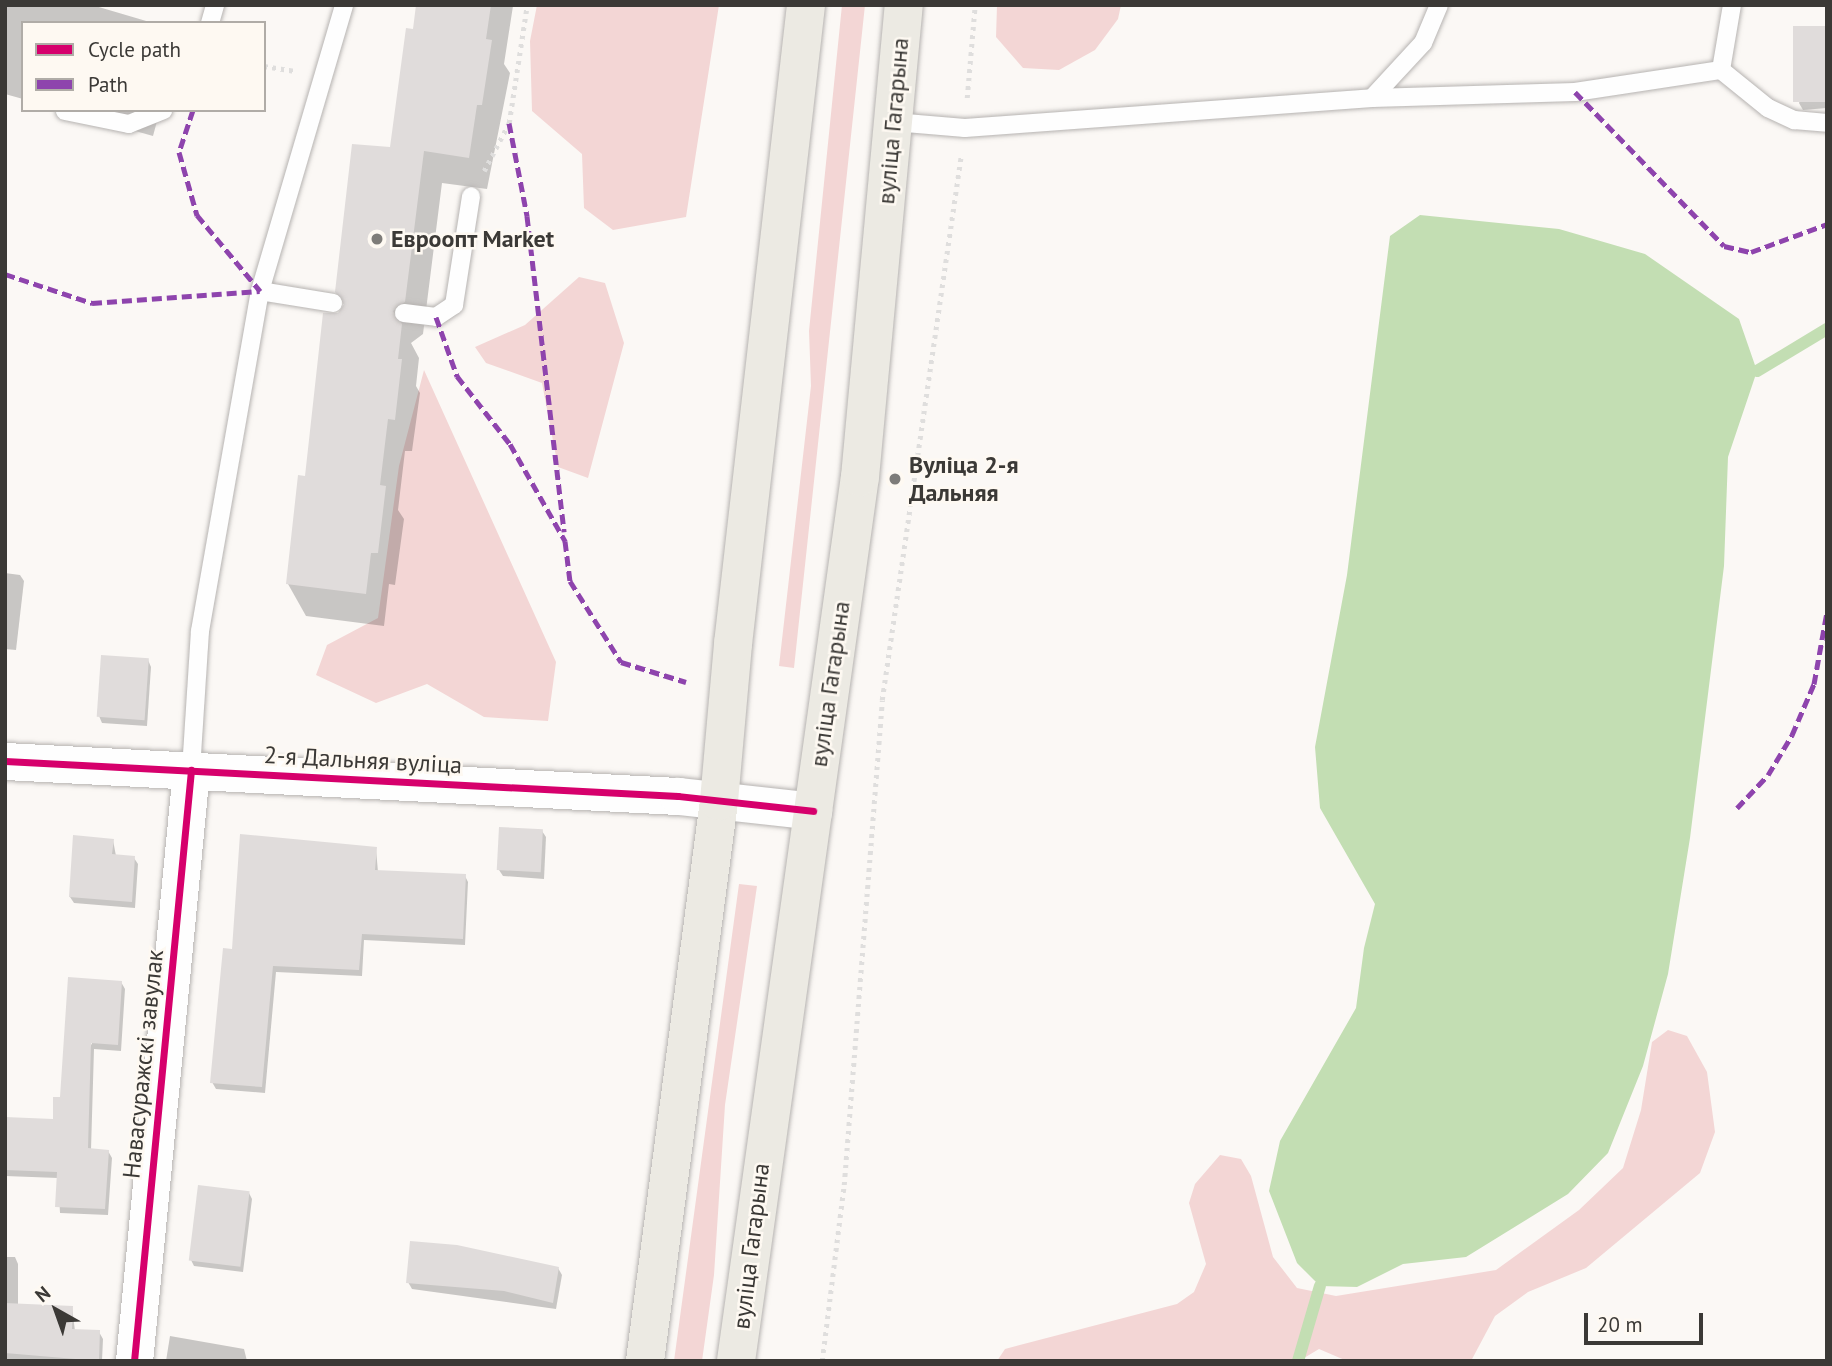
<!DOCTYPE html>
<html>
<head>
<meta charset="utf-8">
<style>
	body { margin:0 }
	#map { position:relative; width:1832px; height:1366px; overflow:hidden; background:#fbf8f5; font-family:"PT Sans",sans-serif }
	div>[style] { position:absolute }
	.green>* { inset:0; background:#f3d6d5 }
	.water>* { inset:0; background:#c3deb3 }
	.shadow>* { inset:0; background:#0003 }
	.stream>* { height:12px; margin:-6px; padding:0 6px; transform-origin:6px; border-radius:6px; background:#c3deb3 }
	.building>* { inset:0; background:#e0dcdb; transform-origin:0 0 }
	.path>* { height:4.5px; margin-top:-2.25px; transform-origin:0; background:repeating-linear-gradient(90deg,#dfdedd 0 3.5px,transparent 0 8.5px) }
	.roads { filter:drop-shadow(0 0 2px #b6b3b1) drop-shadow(0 0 2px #b6b3b1) }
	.lane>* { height:18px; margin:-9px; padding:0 9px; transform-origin:9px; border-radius:9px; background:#fefefe }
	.street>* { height:37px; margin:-18.5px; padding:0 18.5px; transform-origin:18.5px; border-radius:18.5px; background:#fefefe }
	.primary>* { height:38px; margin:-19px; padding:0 19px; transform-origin:19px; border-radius:19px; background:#eceae3 }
	.quiet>* { height:5px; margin-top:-2.5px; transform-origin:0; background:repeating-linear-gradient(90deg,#8e44ad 0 10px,transparent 0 15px) }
	.cycleway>* { height:7px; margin:-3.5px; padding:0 3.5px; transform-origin:3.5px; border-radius:3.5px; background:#d6006c }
	.dots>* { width:19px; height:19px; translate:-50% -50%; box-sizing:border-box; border:4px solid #fef9f2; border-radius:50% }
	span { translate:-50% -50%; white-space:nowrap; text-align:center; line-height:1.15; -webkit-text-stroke:5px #fef9f2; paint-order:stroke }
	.street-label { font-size:24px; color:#3b3936 }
	.poi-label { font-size:24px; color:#3b3936; font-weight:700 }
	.left { translate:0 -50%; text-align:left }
	.frame { position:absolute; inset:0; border:7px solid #3b3936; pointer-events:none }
	.legend { position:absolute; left:21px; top:21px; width:245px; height:91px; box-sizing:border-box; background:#fef9f2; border:2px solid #b0aca7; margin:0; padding:9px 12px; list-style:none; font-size:21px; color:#3b3936 }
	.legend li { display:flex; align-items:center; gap:14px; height:35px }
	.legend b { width:35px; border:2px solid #b0aca7 }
	.north { position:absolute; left:21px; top:1275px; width:70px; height:70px; -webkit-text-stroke:5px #fef9f2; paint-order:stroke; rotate:320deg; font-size:19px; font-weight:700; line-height:28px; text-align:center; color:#3b3936 }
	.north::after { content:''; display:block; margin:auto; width:24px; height:32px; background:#3b3936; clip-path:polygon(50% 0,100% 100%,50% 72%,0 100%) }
	.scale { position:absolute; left:1584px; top:1313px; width:119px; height:32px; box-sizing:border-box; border:4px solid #3b3936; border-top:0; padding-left:9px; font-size:21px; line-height:24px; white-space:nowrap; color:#3b3936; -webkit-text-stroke:5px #fef9f2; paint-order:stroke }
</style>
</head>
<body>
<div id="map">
	<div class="green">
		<i style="clip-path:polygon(537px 5px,719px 5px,686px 217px,613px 230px,584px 208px,582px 154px,532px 111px,530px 41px)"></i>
		<i style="clip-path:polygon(842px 5px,865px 5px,794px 668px,779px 666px,811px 386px,809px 331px)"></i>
		<i style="clip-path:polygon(997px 5px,1121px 5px,1118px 19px,1095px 50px,1059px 70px,1023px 68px,996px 37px)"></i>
		<i style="clip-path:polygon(579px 277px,605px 283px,624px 343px,588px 478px,558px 467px,542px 383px,486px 363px,475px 347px,525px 325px)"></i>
		<i style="clip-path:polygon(424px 370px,556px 662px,548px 721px,484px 717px,427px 684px,376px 703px,316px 675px,327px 645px,378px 618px,399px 466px)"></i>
		<i style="clip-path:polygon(739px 884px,757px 886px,725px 1105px,714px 1275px,702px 1361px,674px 1361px)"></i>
		<i style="clip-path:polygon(1668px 1030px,1687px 1036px,1707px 1072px,1715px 1132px,1700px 1173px,1586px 1268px,1528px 1292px,1495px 1316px,1471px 1361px,1347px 1361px,1319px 1349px,1299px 1361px,997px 1361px,1005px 1349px,1177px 1304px,1194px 1292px,1206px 1264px,1189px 1203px,1195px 1184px,1220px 1155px,1241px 1159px,1251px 1176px,1273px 1257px,1297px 1288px,1336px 1296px,1496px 1270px,1579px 1210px,1623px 1168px,1641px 1110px,1652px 1042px)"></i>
	</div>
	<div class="water">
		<i style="clip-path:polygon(1420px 215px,1559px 229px,1645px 254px,1739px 319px,1757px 371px,1728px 457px,1724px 566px,1690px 838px,1668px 974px,1643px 1066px,1608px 1153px,1568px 1194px,1466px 1257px,1403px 1264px,1357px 1287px,1320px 1286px,1297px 1263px,1269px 1191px,1280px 1141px,1356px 1008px,1364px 948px,1375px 904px,1320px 808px,1315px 747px,1347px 575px,1390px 236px)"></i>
	</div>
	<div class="shadow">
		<i style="clip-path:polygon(5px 5px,92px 5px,153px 23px,23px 23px,23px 99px,5px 94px)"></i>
		<i style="clip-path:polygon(418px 5px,519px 5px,513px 6px,504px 64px,510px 73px,487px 189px,442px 183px,423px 334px,411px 343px,419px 358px,416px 386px,420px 393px,412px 451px,405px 451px,398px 510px,404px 519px,395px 585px,389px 584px,384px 626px,306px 616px,288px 584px,338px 315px,345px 306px,336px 291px,392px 149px)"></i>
		<i style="clip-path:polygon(1827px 28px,1827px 108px,1803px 110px,1799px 103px)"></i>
		<i style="clip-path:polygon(61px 110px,160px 110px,153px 136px)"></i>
		<i style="clip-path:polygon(5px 573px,20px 575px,24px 581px,16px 650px,5px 649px)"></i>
		<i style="clip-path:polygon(148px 660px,151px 667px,147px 726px,102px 723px,99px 716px)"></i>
		<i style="clip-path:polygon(542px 831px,546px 837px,544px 879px,503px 876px,499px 870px)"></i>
		<i style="clip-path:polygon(113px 840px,116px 856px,134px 858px,138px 864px,135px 908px,74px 903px,70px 897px)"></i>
		<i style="clip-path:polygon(376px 849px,378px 872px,465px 876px,468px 882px,465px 945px,364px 940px,362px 976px,276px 972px,265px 1093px,216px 1089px,212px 1082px,234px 950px)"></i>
		<i style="clip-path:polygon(121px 982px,125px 989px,121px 1051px,94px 1049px,91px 1150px,108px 1151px,112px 1158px,108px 1215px,60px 1213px,58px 1178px,5px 1176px,5px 1119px,55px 1121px)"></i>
		<i style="clip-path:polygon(249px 1193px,252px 1199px,243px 1272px,194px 1266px,191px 1260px)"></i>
		<i style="clip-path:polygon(5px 1257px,15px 1257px,18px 1264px,18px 1305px,72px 1307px,75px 1331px,99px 1332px,103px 1339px,102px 1361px,5px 1361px)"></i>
		<i style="clip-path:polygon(558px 1268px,562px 1275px,556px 1309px,412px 1289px,408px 1282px)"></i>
		<i style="clip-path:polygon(170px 1336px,244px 1349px,247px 1361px,166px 1361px)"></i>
	</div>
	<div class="stream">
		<i style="left:1757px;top:371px;width:82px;rotate:-31deg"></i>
		<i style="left:1298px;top:1361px;width:78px;rotate:-73.7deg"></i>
	</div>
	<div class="building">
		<i style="clip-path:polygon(416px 5px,491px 5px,486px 39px,492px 40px,482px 105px,477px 105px,469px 158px,424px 151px,405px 302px,393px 311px,402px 324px,398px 359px,402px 359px,395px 420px,388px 419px,380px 485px,386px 486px,378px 553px,371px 553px,366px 594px,286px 584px,298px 475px,305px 476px,323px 313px,338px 313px,344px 304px,335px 292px,352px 144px,390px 147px,406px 28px,413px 29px)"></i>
		<i style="left:1827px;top:26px;width:76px;height:34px;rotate:90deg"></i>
		<i style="left:101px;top:655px;width:48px;height:62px;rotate:4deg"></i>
		<i style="left:499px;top:827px;width:44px;height:43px;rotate:3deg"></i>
		<i style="clip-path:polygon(240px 834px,377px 847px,375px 870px,466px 874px,463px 939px,362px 934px,359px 970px,273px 966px,262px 1087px,210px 1083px,223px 948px,232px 949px)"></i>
		<i style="clip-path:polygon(73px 835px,114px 839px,112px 854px,135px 856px,132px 902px,69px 897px)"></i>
		<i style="clip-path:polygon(68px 977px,122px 981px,118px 1045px,91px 1043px,88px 1148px,109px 1150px,105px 1209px,55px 1207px,57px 1172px,5px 1170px,5px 1117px,53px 1119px,53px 1097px,60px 1097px)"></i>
		<i style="left:198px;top:1185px;width:52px;height:76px;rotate:7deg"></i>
		<i style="clip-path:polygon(410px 1241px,457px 1245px,559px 1267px,553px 1303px,504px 1291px,406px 1283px)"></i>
		<i style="clip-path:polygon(5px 1303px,73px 1306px,72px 1329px,100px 1330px,99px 1361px,5px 1353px)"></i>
	</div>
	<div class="path">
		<i style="left:264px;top:66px;width:30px;rotate:9deg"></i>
		<i style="left:967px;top:98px;width:93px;rotate:-85.1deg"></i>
		<i style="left:484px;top:171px;width:54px;rotate:-62.5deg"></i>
		<i style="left:509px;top:123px;width:119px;rotate:-81.3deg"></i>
		<i style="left:822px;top:1361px;width:177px;rotate:-82.9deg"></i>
		<i style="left:844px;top:1185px;width:486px;rotate:-85.5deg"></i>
		<i style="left:882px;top:700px;width:550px;rotate:-81.74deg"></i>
	</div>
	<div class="roads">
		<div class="lane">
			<i style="left:210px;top:23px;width:19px;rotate:-74deg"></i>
			<i style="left:1721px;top:70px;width:66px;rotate:-80.4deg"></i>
			<i style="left:1372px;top:98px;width:203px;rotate:-1.7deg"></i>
			<i style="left:1575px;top:92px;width:148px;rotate:-8.6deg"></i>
			<i style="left:1721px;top:70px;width:60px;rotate:39deg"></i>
			<i style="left:1768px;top:108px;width:29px;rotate:25deg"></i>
			<i style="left:1794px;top:120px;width:33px;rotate:5deg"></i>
			<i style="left:65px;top:111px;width:65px;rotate:11.5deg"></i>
			<i style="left:129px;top:124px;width:37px;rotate:-22deg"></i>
			<i style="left:894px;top:122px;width:71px;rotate:4.8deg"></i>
			<i style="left:965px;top:128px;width:408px;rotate:-4.2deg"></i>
			<i style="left:1372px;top:98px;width:75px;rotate:-47.2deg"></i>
			<i style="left:1423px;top:43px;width:41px;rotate:-67.2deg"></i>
			<i style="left:260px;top:291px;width:74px;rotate:9.3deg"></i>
			<i style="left:404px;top:313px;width:32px;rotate:7deg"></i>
			<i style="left:436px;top:317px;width:22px;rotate:-34deg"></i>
			<i style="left:454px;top:305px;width:110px;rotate:-81.1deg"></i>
			<i style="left:191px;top:770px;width:139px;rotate:-86.3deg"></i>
			<i style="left:200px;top:631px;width:345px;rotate:-80deg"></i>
			<i style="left:260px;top:291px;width:298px;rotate:-73.6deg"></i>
		</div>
		<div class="street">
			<i style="left:5px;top:761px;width:674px;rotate:2.98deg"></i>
			<i style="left:678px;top:796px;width:136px;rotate:6.3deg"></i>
			<i style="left:134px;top:1361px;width:594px;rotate:-84.49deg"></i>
		</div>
		<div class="primary">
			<i style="left:645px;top:1361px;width:565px;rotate:-82.47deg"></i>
			<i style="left:719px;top:801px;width:158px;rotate:-84.9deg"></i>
			<i style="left:733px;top:644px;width:643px;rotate:-83.48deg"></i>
			<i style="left:736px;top:1361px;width:893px;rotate:-82.02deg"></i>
			<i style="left:860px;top:477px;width:474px;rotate:-84.7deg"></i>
		</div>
	</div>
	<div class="quiet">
		<i style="left:1575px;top:92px;width:214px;rotate:45.9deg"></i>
		<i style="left:1724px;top:246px;width:28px;rotate:13deg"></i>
		<i style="left:1751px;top:252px;width:81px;rotate:-20.2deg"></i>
		<i style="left:193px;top:110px;width:44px;rotate:108.4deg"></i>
		<i style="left:179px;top:152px;width:66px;rotate:74.1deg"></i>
		<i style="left:197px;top:215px;width:99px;rotate:50.3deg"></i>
		<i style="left:509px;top:123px;width:95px;rotate:79deg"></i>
		<i style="left:527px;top:216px;width:318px;rotate:83.3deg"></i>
		<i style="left:5px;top:274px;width:92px;rotate:18.4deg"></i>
		<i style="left:92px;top:303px;width:168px;rotate:-4.1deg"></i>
		<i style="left:436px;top:317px;width:63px;rotate:70.4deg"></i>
		<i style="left:457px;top:376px;width:86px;rotate:52.1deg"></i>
		<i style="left:510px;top:444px;width:112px;rotate:60.4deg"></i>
		<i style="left:565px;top:541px;width:40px;rotate:82.9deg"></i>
		<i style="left:570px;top:581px;width:96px;rotate:57.8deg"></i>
		<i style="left:621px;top:662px;width:68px;rotate:17.1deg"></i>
		<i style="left:1737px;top:808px;width:45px;rotate:-46.8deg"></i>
		<i style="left:1768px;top:775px;width:47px;rotate:-59deg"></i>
		<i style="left:1792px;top:735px;width:56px;rotate:-66.7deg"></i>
		<i style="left:1814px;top:684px;width:73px;rotate:-79.8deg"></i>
	</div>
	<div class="cycleway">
		<i style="left:5px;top:761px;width:674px;rotate:2.98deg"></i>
		<i style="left:678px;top:796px;width:136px;rotate:6.3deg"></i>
		<i style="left:134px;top:1361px;width:594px;rotate:-84.49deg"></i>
	</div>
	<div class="dots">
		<i style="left:377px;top:239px;background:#7e7c79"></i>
		<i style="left:895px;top:479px;background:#7e7c79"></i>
	</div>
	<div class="street-label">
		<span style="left:893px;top:121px;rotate:-85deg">вуліца Гагарына</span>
		<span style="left:830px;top:684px;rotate:-82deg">вуліца Гагарына</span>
		<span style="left:363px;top:760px;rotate:3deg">2-я Дальняя вуліца</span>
		<span style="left:143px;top:1064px;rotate:-84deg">Навасуражскі завулак</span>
		<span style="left:751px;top:1246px;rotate:-83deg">вуліца Гагарына</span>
	</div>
	<div class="poi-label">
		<span class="left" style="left:391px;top:239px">Евроопт Market</span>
		<span class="left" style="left:909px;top:479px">Вуліца 2-я<br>Дальняя</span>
	</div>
	<div class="frame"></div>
	<ul class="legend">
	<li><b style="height:9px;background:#d6006c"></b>Cycle path</li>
	<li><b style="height:9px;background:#8e44ad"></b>Path</li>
	</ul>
	<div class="north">N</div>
	<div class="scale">20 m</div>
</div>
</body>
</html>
